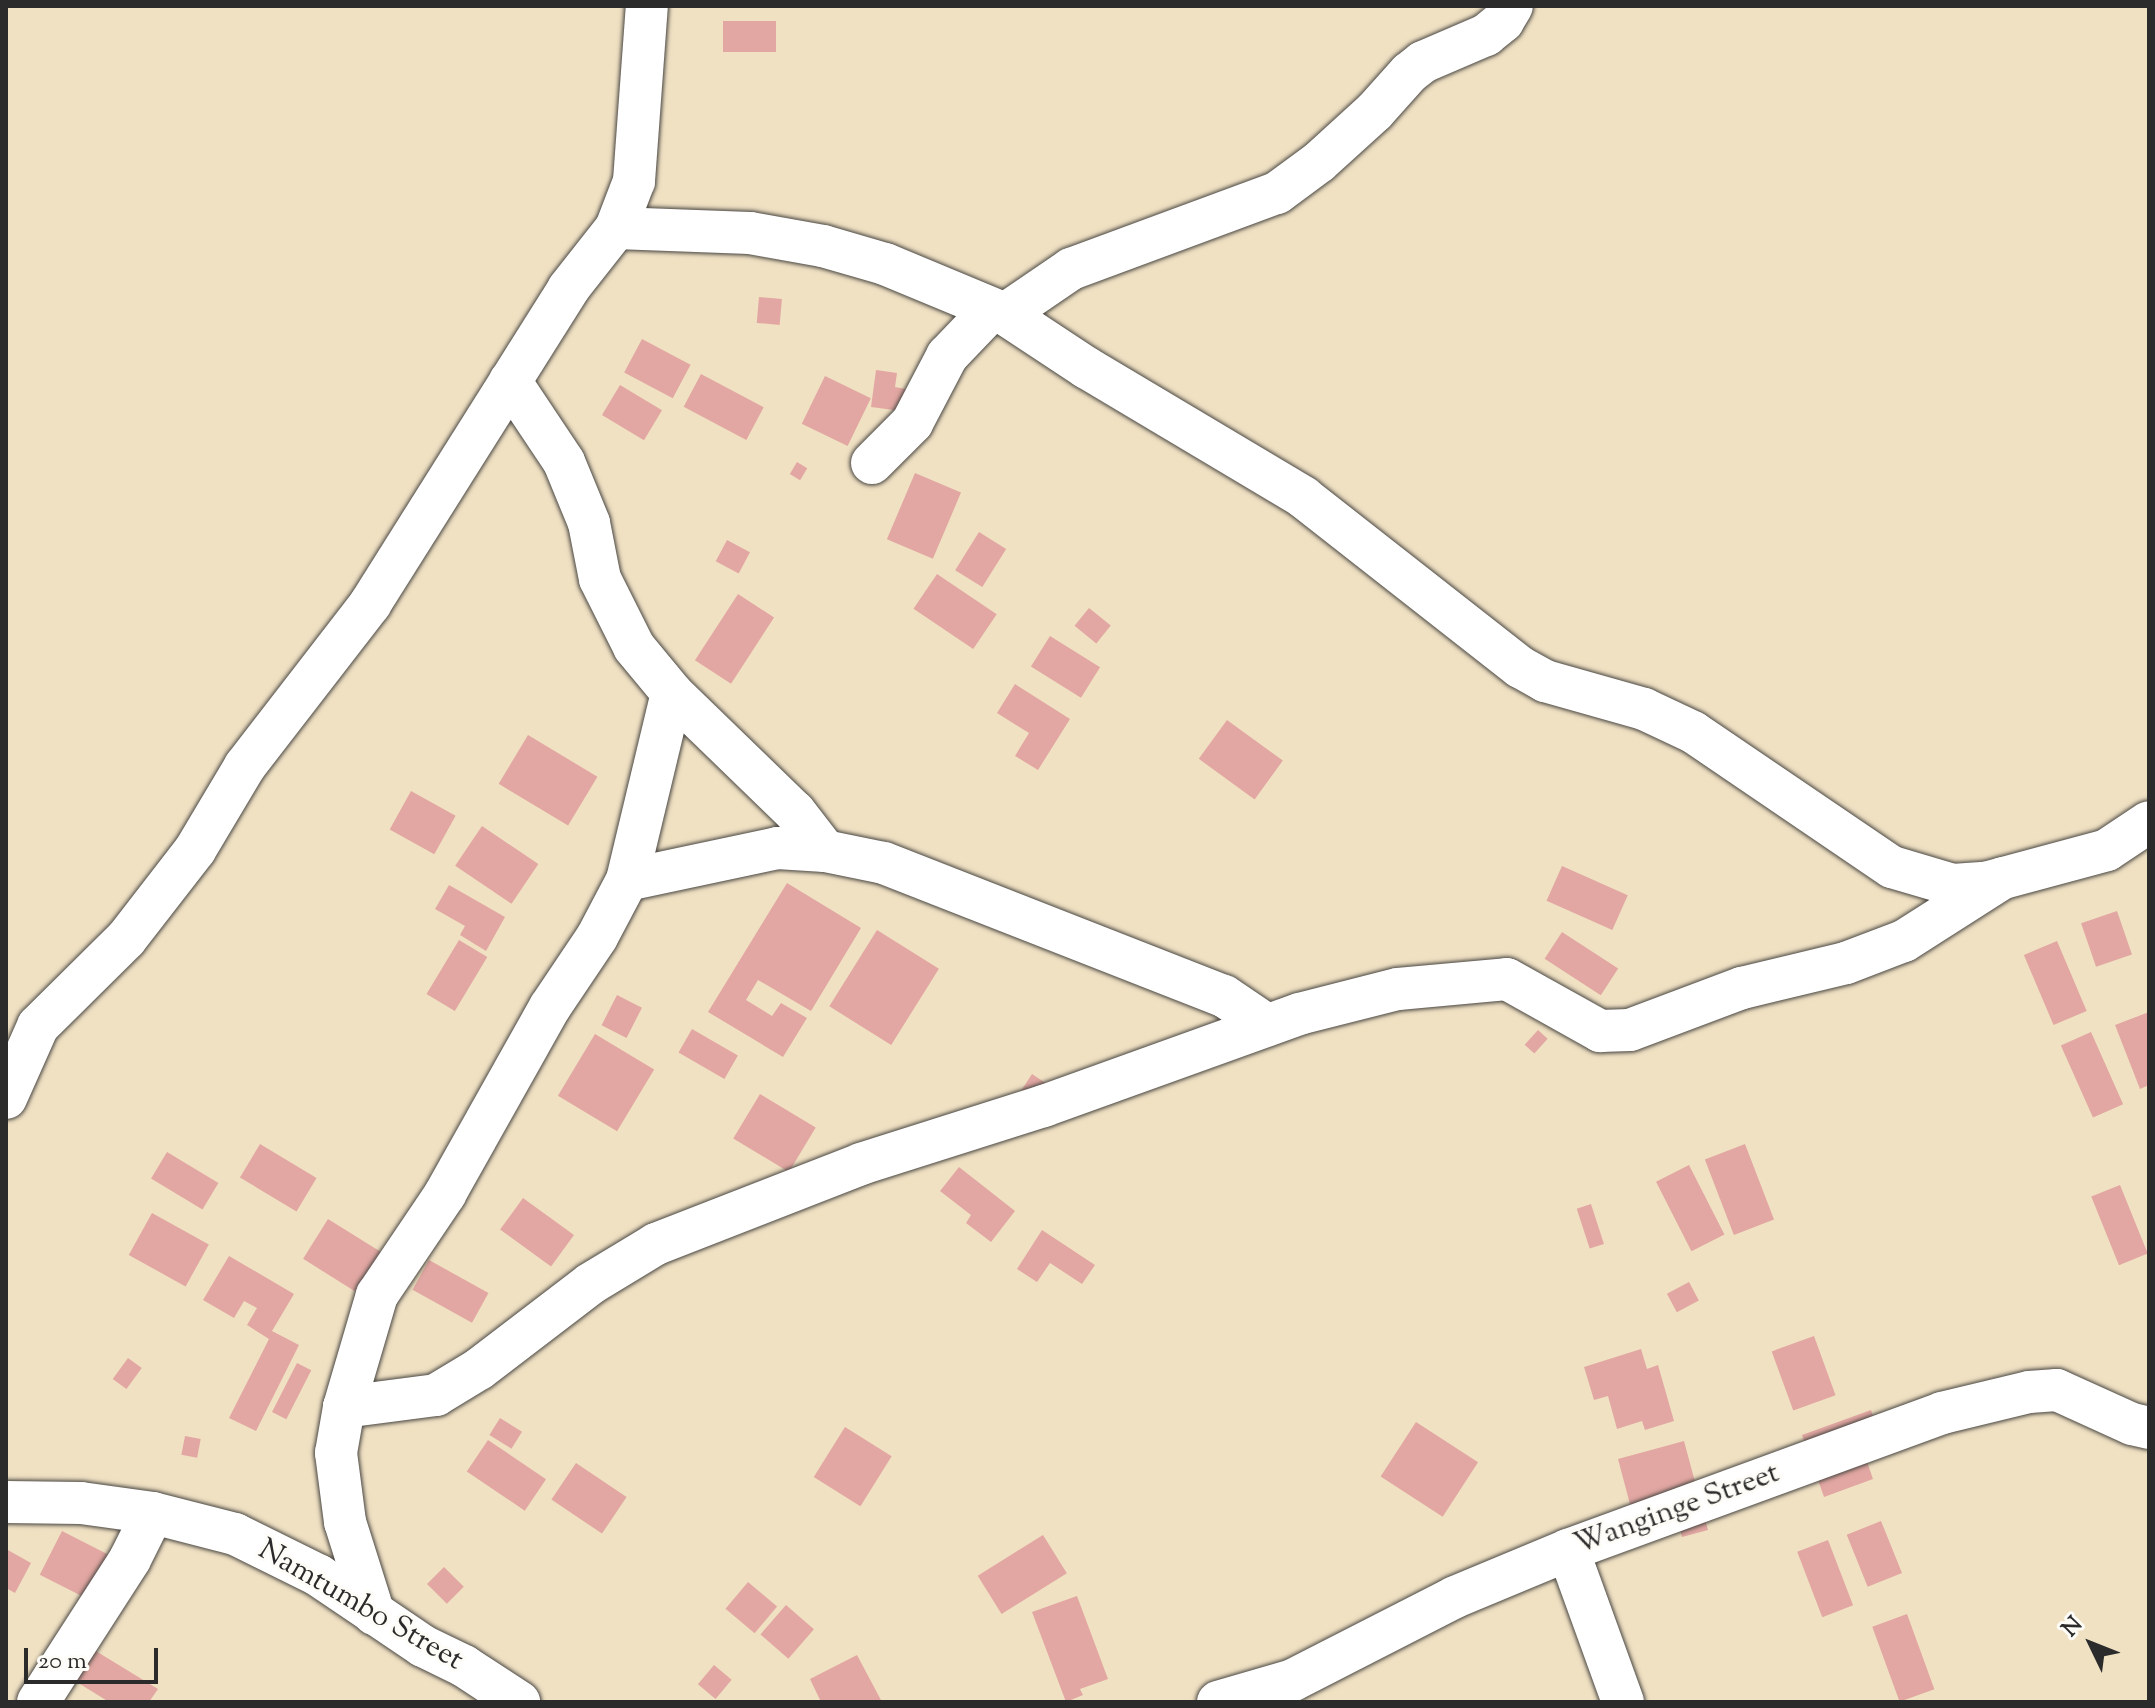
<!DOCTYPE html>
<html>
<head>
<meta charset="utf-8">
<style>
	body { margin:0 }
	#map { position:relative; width:2155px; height:1708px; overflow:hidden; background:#f0e1c3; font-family:"Sorts Mill Goudy",serif }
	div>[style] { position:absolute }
	.building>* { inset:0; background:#e2a7a2; transform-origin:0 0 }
	.roads { filter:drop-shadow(0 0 2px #494642) drop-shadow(0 0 2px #494642) }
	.minor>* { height:42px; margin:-21px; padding:0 21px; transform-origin:21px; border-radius:21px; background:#fff }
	span { translate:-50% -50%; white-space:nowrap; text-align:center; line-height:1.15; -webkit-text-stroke:6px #fdfcf7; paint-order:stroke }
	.street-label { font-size:30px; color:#2b2b2b }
	.frame { position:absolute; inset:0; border:8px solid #2b2b2b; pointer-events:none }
	.north { position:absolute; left:2051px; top:1604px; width:80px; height:80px; -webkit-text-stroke:6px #fdfcf7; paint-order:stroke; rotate:313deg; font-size:22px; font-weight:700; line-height:32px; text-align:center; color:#2b2b2b }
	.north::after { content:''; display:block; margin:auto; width:28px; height:36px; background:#2b2b2b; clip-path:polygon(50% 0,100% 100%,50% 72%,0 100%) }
	.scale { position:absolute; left:24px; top:1648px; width:134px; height:36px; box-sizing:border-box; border:4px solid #2b2b2b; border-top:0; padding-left:10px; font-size:24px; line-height:28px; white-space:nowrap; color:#2b2b2b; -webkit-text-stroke:6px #fdfcf7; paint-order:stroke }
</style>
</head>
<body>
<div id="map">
	<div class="building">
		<i style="left:723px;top:21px;width:53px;height:31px"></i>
		<i style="left:759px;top:297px;width:23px;height:26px;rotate:5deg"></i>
		<i style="left:642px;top:339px;width:55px;height:38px;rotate:28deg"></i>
		<i style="clip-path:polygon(876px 370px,897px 373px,895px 387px,911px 390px,909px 412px,871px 407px)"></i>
		<i style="left:701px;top:374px;width:71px;height:37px;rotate:28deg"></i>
		<i style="left:825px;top:376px;width:51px;height:53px;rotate:26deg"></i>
		<i style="left:620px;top:385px;width:49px;height:35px;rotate:31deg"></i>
		<i style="left:797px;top:462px;width:12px;height:14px;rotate:31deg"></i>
		<i style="left:915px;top:473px;width:50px;height:72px;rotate:23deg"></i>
		<i style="left:979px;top:532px;width:32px;height:45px;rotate:32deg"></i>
		<i style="left:727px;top:540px;width:26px;height:24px;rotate:28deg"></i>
		<i style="left:937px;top:574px;width:72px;height:42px;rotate:34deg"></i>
		<i style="left:738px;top:594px;width:43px;height:79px;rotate:33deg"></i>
		<i style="left:1089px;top:608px;width:28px;height:23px;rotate:39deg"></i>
		<i style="left:1050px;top:636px;width:59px;height:36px;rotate:32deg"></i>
		<i style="clip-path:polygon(1015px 684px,1070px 719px,1038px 770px,1015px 756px,1029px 733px,997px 713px)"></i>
		<i style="left:1227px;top:720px;width:69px;height:48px;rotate:36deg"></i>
		<i style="left:528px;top:735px;width:81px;height:57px;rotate:31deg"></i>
		<i style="left:411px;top:791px;width:51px;height:44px;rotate:29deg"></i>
		<i style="left:482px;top:826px;width:68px;height:48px;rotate:34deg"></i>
		<i style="left:1562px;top:866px;width:72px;height:38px;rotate:24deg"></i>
		<i style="clip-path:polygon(787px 883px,861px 928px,811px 1011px,758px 980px,746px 1000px,772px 1016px,781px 1003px,807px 1018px,783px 1057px,708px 1012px)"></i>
		<i style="clip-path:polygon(449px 885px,505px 917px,486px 951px,460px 935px,465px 926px,435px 909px)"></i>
		<i style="left:2117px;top:911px;width:46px;height:38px;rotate:71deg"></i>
		<i style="left:877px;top:930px;width:73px;height:90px;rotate:32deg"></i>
		<i style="left:1562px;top:932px;width:67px;height:32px;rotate:33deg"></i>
		<i style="left:459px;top:940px;width:33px;height:63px;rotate:31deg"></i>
		<i style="left:2057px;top:941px;width:76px;height:36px;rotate:67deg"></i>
		<i style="left:617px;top:995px;width:28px;height:34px;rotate:27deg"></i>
		<i style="clip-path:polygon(2149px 1012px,2149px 1085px,2140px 1089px,2115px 1025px)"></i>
		<i style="left:692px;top:1029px;width:53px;height:27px;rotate:30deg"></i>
		<i style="left:1538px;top:1030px;width:13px;height:20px;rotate:42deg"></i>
		<i style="left:2091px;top:1032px;width:79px;height:33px;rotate:66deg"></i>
		<i style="left:595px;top:1034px;width:69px;height:72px;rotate:31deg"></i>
		<i style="clip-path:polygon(1032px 1074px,1065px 1096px,1017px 1097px)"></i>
		<i style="left:760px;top:1094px;width:65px;height:52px;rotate:31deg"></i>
		<i style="left:260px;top:1144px;width:66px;height:39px;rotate:31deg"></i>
		<i style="left:1745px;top:1144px;width:81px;height:43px;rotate:69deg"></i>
		<i style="left:167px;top:1152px;width:60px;height:31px;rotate:31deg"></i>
		<i style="left:1689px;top:1165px;width:78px;height:37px;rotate:63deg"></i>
		<i style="clip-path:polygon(959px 1167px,1015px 1211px,991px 1242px,966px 1223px,971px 1215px,940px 1191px)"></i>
		<i style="left:2120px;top:1185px;width:74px;height:31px;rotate:68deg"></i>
		<i style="left:523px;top:1198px;width:63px;height:39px;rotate:36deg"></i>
		<i style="left:1591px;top:1204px;width:42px;height:15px;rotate:72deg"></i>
		<i style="left:152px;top:1213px;width:65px;height:48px;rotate:29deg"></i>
		<i style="left:328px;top:1219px;width:62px;height:47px;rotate:32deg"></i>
		<i style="clip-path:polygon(1042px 1230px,1095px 1265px,1082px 1284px,1050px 1263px,1037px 1282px,1017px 1269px)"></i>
		<i style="clip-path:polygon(229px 1256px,294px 1294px,272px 1331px,299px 1345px,256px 1431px,229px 1418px,269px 1339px,247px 1325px,257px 1308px,244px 1301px,234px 1318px,203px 1300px)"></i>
		<i style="left:429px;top:1260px;width:68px;height:34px;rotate:29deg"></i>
		<i style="left:1689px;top:1282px;width:21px;height:25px;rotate:62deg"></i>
		<i style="left:1814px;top:1336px;width:63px;height:45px;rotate:70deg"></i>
		<i style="clip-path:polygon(1641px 1349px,1647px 1369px,1658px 1365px,1674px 1421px,1645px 1430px,1642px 1421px,1617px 1429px,1608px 1396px,1594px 1400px,1584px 1367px)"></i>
		<i style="left:128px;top:1358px;width:17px;height:26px;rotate:36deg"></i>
		<i style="left:297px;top:1363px;width:16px;height:55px;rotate:27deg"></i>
		<i style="clip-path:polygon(1871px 1410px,1884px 1448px,1865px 1456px,1873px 1479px,1824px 1497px,1802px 1435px)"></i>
		<i style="left:500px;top:1418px;width:26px;height:20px;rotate:32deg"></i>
		<i style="left:1416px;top:1422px;width:74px;height:65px;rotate:33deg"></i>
		<i style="left:845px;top:1427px;width:55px;height:59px;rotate:32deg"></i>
		<i style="left:185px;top:1436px;width:16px;height:19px;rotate:11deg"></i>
		<i style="left:488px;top:1440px;width:70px;height:38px;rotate:34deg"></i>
		<i style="clip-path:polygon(1684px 1441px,1708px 1530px,1682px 1537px,1675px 1512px,1635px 1523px,1618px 1459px)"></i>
		<i style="left:576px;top:1463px;width:61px;height:44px;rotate:34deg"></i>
		<i style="left:1881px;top:1521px;width:56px;height:37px;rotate:68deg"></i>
		<i style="left:62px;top:1531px;width:61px;height:49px;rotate:27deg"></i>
		<i style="left:1043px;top:1535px;width:45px;height:77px;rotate:58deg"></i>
		<i style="left:1828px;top:1540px;width:70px;height:33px;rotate:69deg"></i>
		<i style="clip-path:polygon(6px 1549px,31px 1563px,15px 1593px,6px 1588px)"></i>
		<i style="left:444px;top:1567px;width:28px;height:24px;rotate:45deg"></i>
		<i style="left:748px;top:1582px;width:38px;height:35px;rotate:40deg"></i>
		<i style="clip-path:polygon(1077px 1596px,1108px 1679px,1080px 1689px,1083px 1695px,1066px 1702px,1032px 1612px)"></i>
		<i style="left:786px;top:1605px;width:37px;height:39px;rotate:41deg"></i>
		<i style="left:1907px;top:1614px;width:80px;height:37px;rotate:70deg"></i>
		<i style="clip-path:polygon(86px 1645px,158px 1689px,149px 1702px,109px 1702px,67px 1676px)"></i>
		<i style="clip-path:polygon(857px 1655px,882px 1702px,821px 1702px,810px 1679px)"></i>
		<i style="left:714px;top:1665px;width:23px;height:25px;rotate:40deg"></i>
	</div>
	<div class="roads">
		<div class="minor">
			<i style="left:616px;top:228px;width:134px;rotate:2.1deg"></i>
			<i style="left:750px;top:233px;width:74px;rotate:10.1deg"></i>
			<i style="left:823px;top:246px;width:65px;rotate:16.2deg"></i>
			<i style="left:885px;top:264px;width:130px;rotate:22.6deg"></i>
			<i style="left:1005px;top:314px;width:98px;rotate:33.4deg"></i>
			<i style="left:1087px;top:368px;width:252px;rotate:30.8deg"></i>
			<i style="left:1303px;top:497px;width:276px;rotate:38.1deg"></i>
			<i style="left:1520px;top:667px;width:29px;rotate:29deg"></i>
			<i style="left:1545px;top:681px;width:103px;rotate:15.8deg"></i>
			<i style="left:1644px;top:709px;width:54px;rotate:25.1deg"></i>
			<i style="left:1693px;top:732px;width:240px;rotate:34.2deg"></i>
			<i style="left:1892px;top:867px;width:64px;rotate:16.4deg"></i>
			<i style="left:1953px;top:885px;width:32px;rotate:-4deg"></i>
			<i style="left:1985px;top:883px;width:126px;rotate:-15.1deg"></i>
			<i style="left:2107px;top:850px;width:50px;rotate:-33.7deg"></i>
			<i style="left:1005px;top:314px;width:80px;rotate:-34.3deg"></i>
			<i style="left:1071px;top:269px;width:220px;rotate:-20.3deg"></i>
			<i style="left:1277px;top:193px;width:52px;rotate:-36.4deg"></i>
			<i style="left:1319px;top:162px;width:76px;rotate:-42.3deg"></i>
			<i style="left:1375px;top:111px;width:51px;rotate:-48.2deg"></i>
			<i style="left:1409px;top:73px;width:18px;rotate:-38deg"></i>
			<i style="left:1423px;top:62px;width:69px;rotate:-23.2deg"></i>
			<i style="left:1486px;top:35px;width:22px;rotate:-39deg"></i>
			<i style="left:1503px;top:21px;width:17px;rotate:-59deg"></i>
			<i style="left:510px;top:381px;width:97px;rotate:56.3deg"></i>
			<i style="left:564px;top:462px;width:66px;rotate:67.7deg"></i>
			<i style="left:589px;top:523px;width:57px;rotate:78.9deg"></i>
			<i style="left:600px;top:579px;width:76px;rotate:63.4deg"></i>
			<i style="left:634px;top:647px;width:60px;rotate:50.4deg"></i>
			<i style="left:672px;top:693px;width:171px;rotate:44.1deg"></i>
			<i style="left:795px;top:812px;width:49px;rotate:52.4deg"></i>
			<i style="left:872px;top:463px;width:57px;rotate:-45deg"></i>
			<i style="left:912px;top:423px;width:76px;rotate:-62.4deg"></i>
			<i style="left:947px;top:356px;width:65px;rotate:-46.2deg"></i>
			<i style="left:627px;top:880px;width:153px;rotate:-12deg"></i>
			<i style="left:777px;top:848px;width:48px;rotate:3.6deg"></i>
			<i style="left:825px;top:851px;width:60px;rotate:11.5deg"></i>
			<i style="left:884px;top:863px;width:365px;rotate:21.4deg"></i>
			<i style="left:1224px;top:996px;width:52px;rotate:34deg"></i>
			<i style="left:6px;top:1098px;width:79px;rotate:-66deg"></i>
			<i style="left:38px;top:1026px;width:124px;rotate:-44.7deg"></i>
			<i style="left:126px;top:939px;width:113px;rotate:-52.2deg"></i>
			<i style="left:195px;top:850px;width:98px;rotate:-59.2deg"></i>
			<i style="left:245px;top:766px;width:205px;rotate:-52.3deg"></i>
			<i style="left:370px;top:604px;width:372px;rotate:-57.8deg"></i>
			<i style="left:568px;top:289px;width:78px;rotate:-51.8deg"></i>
			<i style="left:616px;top:228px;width:50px;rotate:-69deg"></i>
			<i style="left:634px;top:181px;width:175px;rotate:-85.8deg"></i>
			<i style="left:344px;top:1407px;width:93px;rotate:-7.4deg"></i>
			<i style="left:436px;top:1395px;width:50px;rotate:-31.2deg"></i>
			<i style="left:479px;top:1369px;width:140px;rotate:-37.4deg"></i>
			<i style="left:590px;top:1284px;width:77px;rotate:-31.2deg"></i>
			<i style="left:656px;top:1244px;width:220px;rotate:-21.3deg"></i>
			<i style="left:861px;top:1164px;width:192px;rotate:-17.6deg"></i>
			<i style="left:1044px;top:1106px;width:271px;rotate:-19.8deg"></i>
			<i style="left:1299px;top:1014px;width:102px;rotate:-14.2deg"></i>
			<i style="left:1398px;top:989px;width:109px;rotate:-5.2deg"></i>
			<i style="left:1507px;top:979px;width:107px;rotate:29.2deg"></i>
			<i style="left:1600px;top:1031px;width:30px;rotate:-2deg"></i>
			<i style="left:1630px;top:1030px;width:120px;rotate:-20.6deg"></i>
			<i style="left:1742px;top:988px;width:107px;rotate:-13.5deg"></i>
			<i style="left:1846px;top:963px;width:62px;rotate:-20.8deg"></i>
			<i style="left:1904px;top:941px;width:117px;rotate:-32.5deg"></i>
			<i style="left:6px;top:1502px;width:75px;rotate:0.8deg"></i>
			<i style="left:81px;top:1503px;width:73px;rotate:7.9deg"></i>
			<i style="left:153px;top:1513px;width:85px;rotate:14.4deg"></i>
			<i style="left:235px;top:1534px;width:93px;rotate:26.3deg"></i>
			<i style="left:318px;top:1575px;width:127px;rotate:34.1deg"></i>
			<i style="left:423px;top:1646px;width:46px;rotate:26deg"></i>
			<i style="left:464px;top:1666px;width:66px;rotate:33.2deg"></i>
			<i style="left:1568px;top:1550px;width:162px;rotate:70.1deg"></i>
			<i style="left:374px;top:1614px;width:96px;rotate:-107.5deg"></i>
			<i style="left:345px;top:1522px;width:70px;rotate:-97.4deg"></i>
			<i style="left:336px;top:1453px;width:47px;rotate:-80.1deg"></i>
			<i style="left:344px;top:1407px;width:117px;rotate:-73.6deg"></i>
			<i style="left:377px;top:1295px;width:122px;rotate:-56deg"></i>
			<i style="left:445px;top:1194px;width:214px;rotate:-60.7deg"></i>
			<i style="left:550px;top:1007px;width:84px;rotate:-56.1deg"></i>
			<i style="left:597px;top:937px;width:64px;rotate:-62.2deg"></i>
			<i style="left:627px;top:880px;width:192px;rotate:-76.5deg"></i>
			<i style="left:38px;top:1702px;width:170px;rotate:-57.2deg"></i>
			<i style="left:130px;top:1559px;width:51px;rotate:-63.4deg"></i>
			<i style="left:1218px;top:1702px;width:78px;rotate:-16.3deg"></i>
			<i style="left:1293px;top:1680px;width:182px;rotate:-27.1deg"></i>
			<i style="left:1455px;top:1597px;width:122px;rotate:-22.6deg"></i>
			<i style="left:1568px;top:1550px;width:398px;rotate:-20.1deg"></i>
			<i style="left:1942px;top:1413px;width:89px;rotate:-13.6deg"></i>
			<i style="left:2029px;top:1392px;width:28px;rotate:-4deg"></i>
			<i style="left:2057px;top:1390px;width:82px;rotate:24.4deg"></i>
			<i style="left:2132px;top:1424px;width:17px;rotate:13deg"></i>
		</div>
	</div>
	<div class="street-label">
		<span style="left:1677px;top:1510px;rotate:-20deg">Wanginge Street</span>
		<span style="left:360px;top:1606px;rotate:30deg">Namtumbo Street</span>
	</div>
	<div class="frame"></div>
	<div class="north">N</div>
	<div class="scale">20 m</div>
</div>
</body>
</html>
